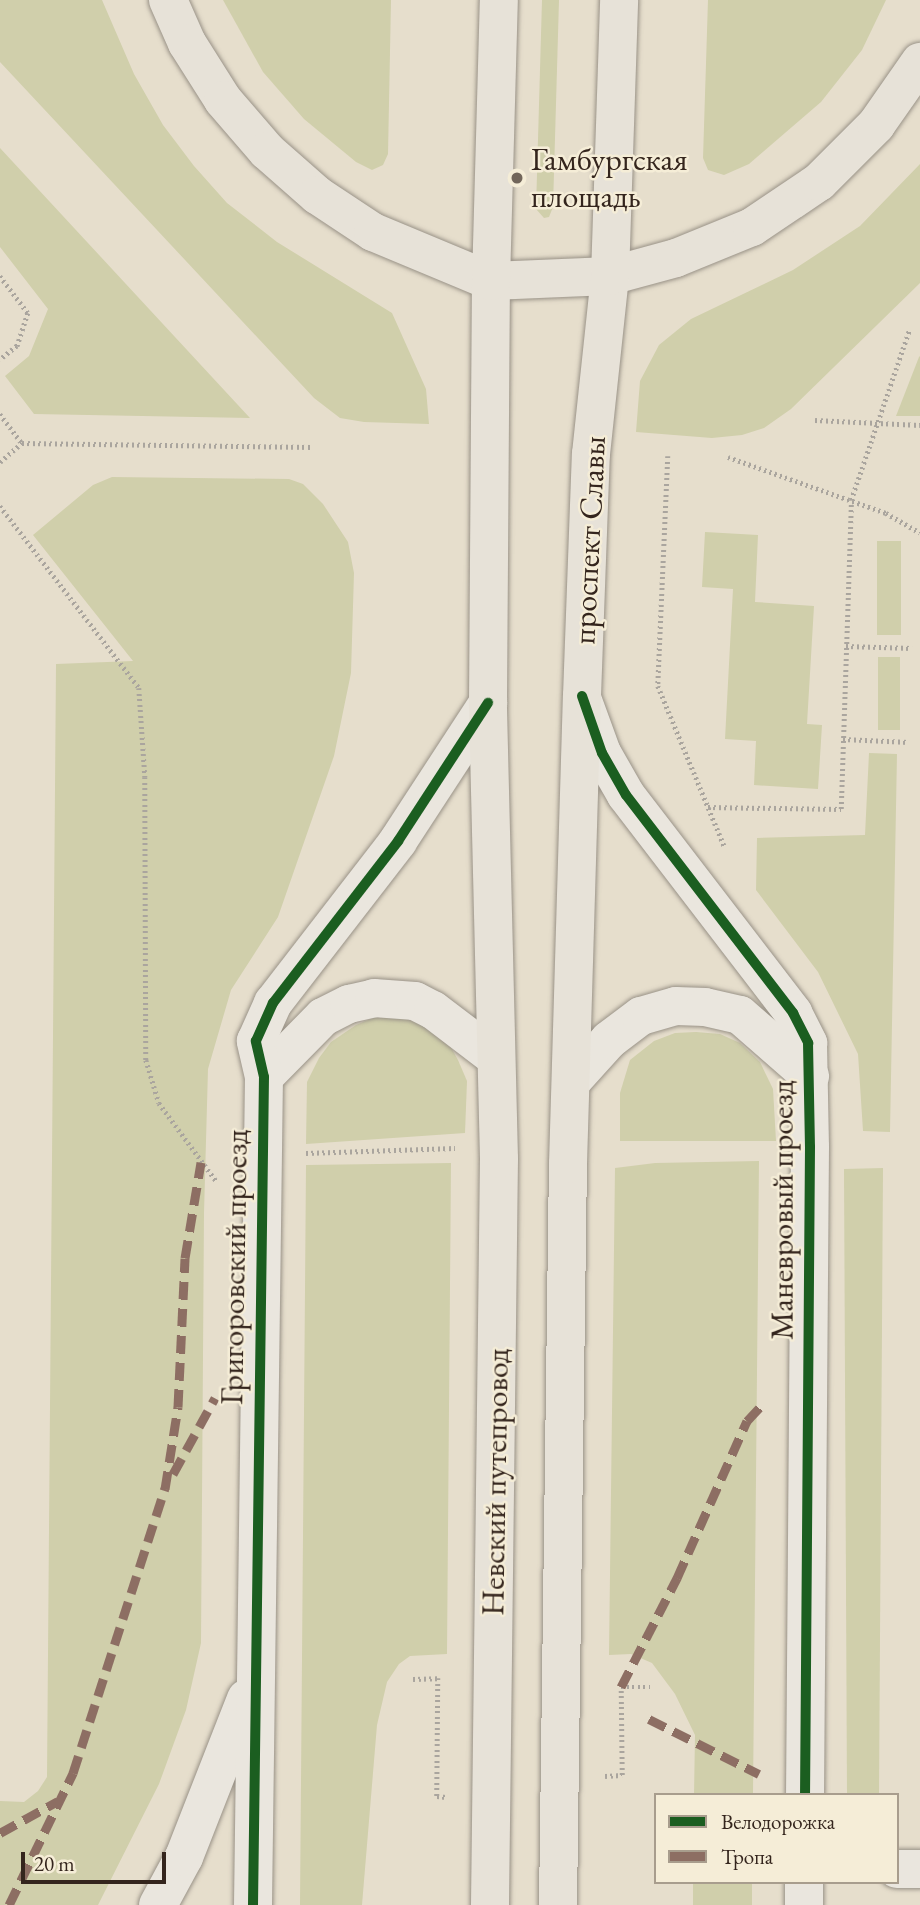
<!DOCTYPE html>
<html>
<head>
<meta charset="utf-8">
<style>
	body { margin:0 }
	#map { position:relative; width:920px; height:1905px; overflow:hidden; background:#e6decc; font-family:"EB Garamond",serif }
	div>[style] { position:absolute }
	.green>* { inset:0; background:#d0cfab; transform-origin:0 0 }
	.path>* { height:4.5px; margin-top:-2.25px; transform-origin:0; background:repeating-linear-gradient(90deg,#aaa59e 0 2px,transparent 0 5.5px) }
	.roads { filter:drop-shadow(0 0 2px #999287) drop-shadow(0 0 2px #999287) }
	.minor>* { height:38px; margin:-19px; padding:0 19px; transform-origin:19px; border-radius:19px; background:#eae6de }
	.major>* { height:38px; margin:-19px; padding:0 19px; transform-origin:19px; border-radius:19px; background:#e7e2d8 }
	.quiet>* { height:9px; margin-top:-4.5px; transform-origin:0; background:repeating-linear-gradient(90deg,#8d6e63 0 18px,transparent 0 27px) }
	.cycleway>* { height:10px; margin:-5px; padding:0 5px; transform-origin:5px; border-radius:5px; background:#1b5e20 }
	.dots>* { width:19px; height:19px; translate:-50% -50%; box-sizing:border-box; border:4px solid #f5edd7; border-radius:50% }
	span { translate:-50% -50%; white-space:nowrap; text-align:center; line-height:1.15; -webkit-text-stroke:5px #f5edd7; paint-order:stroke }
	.poi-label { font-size:32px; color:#34251d }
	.left { translate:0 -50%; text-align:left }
	.street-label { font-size:32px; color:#34251d }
	.legend { position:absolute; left:654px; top:1793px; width:245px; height:91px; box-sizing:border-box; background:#f5edd7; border:2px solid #a89d8d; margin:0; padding:9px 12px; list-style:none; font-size:21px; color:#34251d }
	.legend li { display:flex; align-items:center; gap:14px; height:35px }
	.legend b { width:35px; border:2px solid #a89d8d }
	.scale { position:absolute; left:21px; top:1852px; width:145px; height:32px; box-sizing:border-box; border:4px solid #34251d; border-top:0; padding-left:9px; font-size:21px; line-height:24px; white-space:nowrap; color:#34251d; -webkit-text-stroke:5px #f5edd7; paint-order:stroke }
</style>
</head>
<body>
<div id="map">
	<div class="green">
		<i style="clip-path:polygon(0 0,102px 0,134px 74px,163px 125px,194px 166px,227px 203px,277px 242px,392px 313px,426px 389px,429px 424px,364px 422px,340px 418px,314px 398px,0 62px)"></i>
		<i style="clip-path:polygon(223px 0,391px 0,388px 154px,383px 165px,372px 170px,356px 162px,304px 119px,263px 72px)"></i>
		<i style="clip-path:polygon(542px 0,559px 0,553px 207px,549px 217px,544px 218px,536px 209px)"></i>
		<i style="clip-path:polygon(708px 0,886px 0,862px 50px,821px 102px,749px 164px,724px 175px,708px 170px,703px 158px)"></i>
		<i style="clip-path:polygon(0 148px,250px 418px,34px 414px,5px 376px,29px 356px,48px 309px,0 247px)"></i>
		<i style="clip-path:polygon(920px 164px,920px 283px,791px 409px,764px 428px,742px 435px,712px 438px,636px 432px,640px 381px,659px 345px,691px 319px,793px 270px,860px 226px)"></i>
		<i style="clip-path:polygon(920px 356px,920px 416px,896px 416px,919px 357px)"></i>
		<i style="clip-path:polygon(112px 477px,289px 479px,303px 484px,323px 504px,348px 542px,354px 573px,351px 673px,334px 756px,278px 917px,231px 990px,208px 1069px,204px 1213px,201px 1643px,186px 1710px,159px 1784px,98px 1905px,0 1905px,0 1801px,24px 1802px,38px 1791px,47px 1777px,56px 664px,133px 661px,33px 535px,93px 485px)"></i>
		<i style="clip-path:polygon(705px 532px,758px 535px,755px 602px,814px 606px,807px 724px,822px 725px,818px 789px,754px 785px,756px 741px,725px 739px,733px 589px,702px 587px)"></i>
		<i style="left:877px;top:541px;width:24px;height:94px"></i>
		<i style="left:878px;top:657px;width:22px;height:73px"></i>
		<i style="clip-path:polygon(869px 753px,897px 754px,890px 1132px,863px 1131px,858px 1054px,818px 972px,756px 890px,757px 838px,865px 835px)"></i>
		<i style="clip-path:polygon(406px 1013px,445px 1037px,458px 1060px,467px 1081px,465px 1133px,306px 1144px,307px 1082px,319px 1058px,331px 1042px,356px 1025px,382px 1014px)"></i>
		<i style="clip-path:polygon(696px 1032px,720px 1034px,740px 1043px,760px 1062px,773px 1089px,776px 1141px,620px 1141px,620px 1093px,630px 1060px,654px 1041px,675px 1033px)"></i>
		<i style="clip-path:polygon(759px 1161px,753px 1795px,694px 1795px,695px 1735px,675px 1694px,652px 1663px,631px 1654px,609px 1655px,615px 1168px,655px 1163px)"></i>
		<i style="clip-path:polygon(451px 1163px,447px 1654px,410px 1656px,399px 1664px,387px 1682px,377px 1725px,362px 1905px,300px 1905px,306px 1165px)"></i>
		<i style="clip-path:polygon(883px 1168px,879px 1795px,847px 1795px,844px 1169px)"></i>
		<i style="left:693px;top:1882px;width:59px;height:23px"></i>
	</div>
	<div class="path">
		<i style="left:0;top:276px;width:46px;rotate:52.9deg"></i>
		<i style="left:28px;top:313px;width:35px;rotate:108deg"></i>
		<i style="left:17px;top:346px;width:22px;rotate:141deg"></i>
		<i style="left:0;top:414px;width:36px;rotate:53deg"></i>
		<i style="left:22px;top:443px;width:291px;rotate:0.8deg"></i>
		<i style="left:815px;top:420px;width:105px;rotate:2.7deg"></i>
		<i style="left:668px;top:456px;width:230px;rotate:92.5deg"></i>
		<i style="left:658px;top:686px;width:175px;rotate:67.5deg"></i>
		<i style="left:728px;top:457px;width:168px;rotate:19.5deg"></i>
		<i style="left:886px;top:513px;width:39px;rotate:30deg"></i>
		<i style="left:0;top:462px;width:29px;rotate:-41deg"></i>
		<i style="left:0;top:506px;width:229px;rotate:52.6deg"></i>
		<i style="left:139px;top:688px;width:89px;rotate:86.1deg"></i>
		<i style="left:145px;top:777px;width:283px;rotate:89.8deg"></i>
		<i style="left:146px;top:1060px;width:45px;rotate:73.2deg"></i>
		<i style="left:159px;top:1103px;width:98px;rotate:53.7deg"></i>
		<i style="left:846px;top:646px;width:66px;rotate:1.7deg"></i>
		<i style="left:843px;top:739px;width:66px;rotate:2.6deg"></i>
		<i style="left:708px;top:807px;width:133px;rotate:0.9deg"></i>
		<i style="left:841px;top:809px;width:309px;rotate:-88.1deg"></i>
		<i style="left:851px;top:500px;width:179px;rotate:-71.1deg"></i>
		<i style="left:306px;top:1153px;width:149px;rotate:-1.9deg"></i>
		<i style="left:413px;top:1679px;width:25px;rotate:-2deg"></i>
		<i style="left:438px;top:1678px;width:118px;rotate:90.5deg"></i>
		<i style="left:437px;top:1796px;width:9px;rotate:6deg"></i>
		<i style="left:605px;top:1776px;width:17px;rotate:-3deg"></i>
		<i style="left:622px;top:1775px;width:88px;rotate:-90.7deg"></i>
		<i style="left:621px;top:1687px;width:29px"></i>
	</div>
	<div class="roads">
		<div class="minor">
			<i style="left:582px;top:698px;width:59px;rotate:70deg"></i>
			<i style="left:602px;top:753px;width:48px;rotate:60.3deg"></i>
			<i style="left:626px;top:795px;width:275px;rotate:52.5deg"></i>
			<i style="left:793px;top:1013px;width:34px;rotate:63deg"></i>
			<i style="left:808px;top:1043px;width:104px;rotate:88.9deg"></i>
			<i style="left:810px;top:1147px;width:648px;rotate:90.44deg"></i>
			<i style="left:264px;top:1077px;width:84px;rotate:-45.5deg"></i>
			<i style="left:323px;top:1017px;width:29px;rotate:-27deg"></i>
			<i style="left:349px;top:1004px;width:26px;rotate:-13deg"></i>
			<i style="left:374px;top:998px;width:41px;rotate:4.2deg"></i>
			<i style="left:415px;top:1001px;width:20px;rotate:27deg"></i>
			<i style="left:433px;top:1010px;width:79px;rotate:37.3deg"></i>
			<i style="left:572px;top:1081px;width:55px;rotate:-47.9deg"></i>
			<i style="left:609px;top:1040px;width:40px;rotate:-37deg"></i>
			<i style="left:641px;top:1016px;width:36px;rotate:-16deg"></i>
			<i style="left:676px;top:1006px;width:29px;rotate:2deg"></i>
			<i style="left:705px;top:1007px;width:36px;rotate:13deg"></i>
			<i style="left:740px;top:1015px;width:93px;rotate:41.1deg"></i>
			<i style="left:897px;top:1869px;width:23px"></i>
			<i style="left:158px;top:1905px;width:55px;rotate:-61.6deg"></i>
			<i style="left:184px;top:1857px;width:170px;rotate:-68.6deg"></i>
			<i style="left:253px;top:1905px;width:828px;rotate:-89.24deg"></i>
			<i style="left:264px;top:1077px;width:37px;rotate:-103deg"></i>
			<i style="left:256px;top:1041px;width:42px;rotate:-65.9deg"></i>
			<i style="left:273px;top:1003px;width:205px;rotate:-52.3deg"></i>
			<i style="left:398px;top:841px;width:165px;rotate:-56.9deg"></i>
			<i style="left:804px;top:1905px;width:23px;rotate:-90deg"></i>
		</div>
		<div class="major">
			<i style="left:168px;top:0;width:47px;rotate:66.2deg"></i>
			<i style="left:187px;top:43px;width:67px;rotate:57.7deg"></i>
			<i style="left:223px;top:100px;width:67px;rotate:49.2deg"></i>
			<i style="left:267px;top:151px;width:67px;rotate:41.3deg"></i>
			<i style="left:317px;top:195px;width:67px;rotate:33.5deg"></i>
			<i style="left:373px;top:232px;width:128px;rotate:22.6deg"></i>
			<i style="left:491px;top:281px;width:119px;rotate:-2.4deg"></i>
			<i style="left:610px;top:276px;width:68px;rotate:-15.3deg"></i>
			<i style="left:676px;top:258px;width:82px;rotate:-22.2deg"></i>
			<i style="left:752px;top:227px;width:81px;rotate:-33.9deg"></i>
			<i style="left:819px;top:182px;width:81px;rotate:-45deg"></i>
			<i style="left:876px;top:125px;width:77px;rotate:-55.1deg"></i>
			<i style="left:490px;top:1905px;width:746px;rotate:-89.31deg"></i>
			<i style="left:499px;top:1159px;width:456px;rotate:-91.4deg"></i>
			<i style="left:488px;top:703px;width:422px;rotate:-89.6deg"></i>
			<i style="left:491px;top:281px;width:281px;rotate:-88.4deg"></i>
			<i style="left:558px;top:1905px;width:741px;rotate:-89.23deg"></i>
			<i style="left:568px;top:1164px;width:468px;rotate:-88.3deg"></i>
			<i style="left:582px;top:696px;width:242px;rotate:-87.9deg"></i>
			<i style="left:591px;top:454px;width:179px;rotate:-83.9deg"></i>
			<i style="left:610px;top:276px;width:276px;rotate:-88.1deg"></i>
		</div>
	</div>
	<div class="quiet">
		<i style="left:173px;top:1474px;width:87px;rotate:-61.1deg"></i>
		<i style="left:621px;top:1687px;width:123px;rotate:-62.8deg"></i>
		<i style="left:677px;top:1578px;width:172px;rotate:-66deg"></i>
		<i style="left:747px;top:1421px;width:26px;rotate:-47deg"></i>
		<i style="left:649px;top:1719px;width:123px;rotate:26.6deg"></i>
		<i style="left:0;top:1833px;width:66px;rotate:-28.9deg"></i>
		<i style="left:9px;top:1905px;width:147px;rotate:-64.1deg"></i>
		<i style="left:73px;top:1773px;width:299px;rotate:-72.1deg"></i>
		<i style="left:165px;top:1489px;width:83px;rotate:-81deg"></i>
		<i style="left:178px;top:1407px;width:149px;rotate:-87.3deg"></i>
		<i style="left:185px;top:1258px;width:97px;rotate:-80.5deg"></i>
	</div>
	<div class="cycleway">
		<i style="left:582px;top:696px;width:60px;rotate:70.7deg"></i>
		<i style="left:602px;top:753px;width:48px;rotate:60.3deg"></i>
		<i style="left:626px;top:795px;width:275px;rotate:52.5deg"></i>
		<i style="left:793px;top:1013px;width:34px;rotate:63deg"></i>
		<i style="left:808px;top:1043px;width:104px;rotate:88.9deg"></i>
		<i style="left:810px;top:1147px;width:648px;rotate:90.44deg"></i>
		<i style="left:253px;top:1905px;width:828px;rotate:-89.24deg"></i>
		<i style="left:264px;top:1077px;width:37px;rotate:-103deg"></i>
		<i style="left:256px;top:1041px;width:42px;rotate:-65.9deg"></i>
		<i style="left:273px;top:1003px;width:205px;rotate:-52.3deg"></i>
		<i style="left:398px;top:841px;width:165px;rotate:-56.9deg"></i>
	</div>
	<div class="dots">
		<i style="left:517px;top:178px;background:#72665a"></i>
	</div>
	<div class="poi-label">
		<span class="left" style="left:531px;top:178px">Гамбургская<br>площадь</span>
	</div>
	<div class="street-label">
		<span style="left:589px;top:540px;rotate:-87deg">проспект Славы</span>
		<span style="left:782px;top:1210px;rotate:-90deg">Маневровый проезд</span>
		<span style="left:234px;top:1267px;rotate:-89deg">Григоровский проезд</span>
		<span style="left:495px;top:1482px;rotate:-89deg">Невский путепровод</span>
	</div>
	<ul class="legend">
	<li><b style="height:9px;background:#1b5e20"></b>Велодорожка</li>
	<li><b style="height:9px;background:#8d6e63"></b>Тропа</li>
	</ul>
	<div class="scale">20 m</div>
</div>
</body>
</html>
